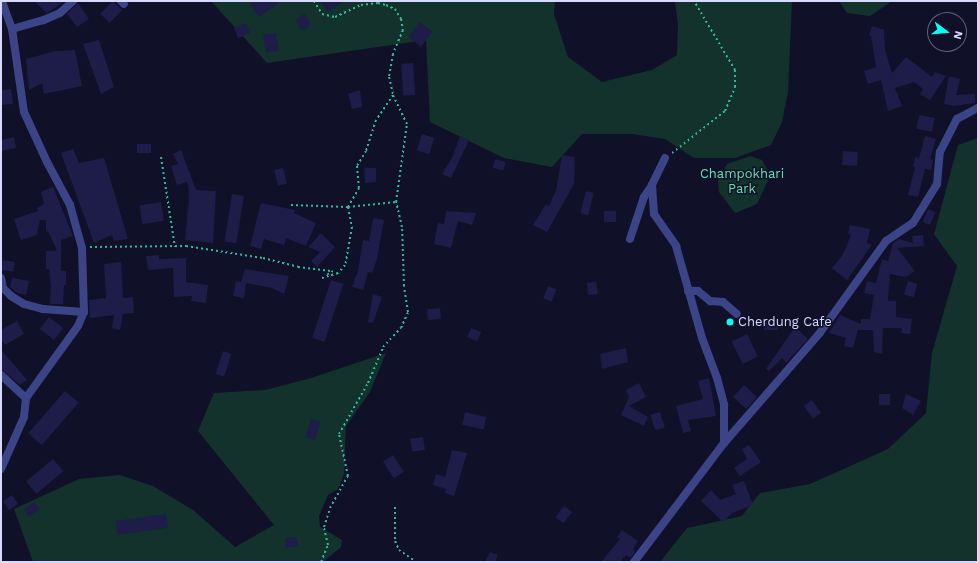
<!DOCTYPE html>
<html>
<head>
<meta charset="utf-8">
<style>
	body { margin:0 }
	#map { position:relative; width:979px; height:563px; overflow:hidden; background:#101028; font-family:"Work Sans",sans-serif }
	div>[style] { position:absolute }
	.green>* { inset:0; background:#13322c }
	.building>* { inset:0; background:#1e1c49; transform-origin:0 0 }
	.path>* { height:2px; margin-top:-1px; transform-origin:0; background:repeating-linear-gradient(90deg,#30ba9d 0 2px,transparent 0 5px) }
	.minor>* { height:8px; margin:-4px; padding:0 4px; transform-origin:4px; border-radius:4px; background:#3b4487 }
	.dots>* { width:11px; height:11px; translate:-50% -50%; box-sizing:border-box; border:2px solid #101028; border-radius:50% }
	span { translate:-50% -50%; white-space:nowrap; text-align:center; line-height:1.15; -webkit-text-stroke:3px #101028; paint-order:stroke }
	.park-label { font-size:13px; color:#62e0ad }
	.poi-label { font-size:13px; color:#d7d9ff }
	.left { translate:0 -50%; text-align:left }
	.frame { position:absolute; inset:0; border:2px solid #d7d9ff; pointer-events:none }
	.north { position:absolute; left:927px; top:12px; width:40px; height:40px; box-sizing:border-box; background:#101028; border:1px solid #60607e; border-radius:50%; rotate:106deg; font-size:11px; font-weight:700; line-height:16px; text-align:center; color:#d7d9ff }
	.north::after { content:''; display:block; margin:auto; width:14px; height:18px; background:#04fef1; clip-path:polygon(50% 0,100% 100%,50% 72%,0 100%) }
</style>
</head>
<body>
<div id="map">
	<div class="green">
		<i style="clip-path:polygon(211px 1px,555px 1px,554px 14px,568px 57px,602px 82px,652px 70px,677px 55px,678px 26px,675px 1px,792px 1px,788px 92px,782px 122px,771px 145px,735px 158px,694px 158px,665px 139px,632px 134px,582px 134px,552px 167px,504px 158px,430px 122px,426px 40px,267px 63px)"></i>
		<i style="clip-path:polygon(839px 1px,892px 1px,870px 16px,847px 13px)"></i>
		<i style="clip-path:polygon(978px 138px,978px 562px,660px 562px,687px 528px,742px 516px,760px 493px,810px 484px,888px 449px,926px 413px,932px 353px,957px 266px,934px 234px,958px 145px)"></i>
		<i style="clip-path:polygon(750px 156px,762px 160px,770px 176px,757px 204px,735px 213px,719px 192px,718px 180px,727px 164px)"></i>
		<i style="clip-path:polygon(386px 353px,370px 392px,346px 426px,344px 474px,338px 489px,328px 495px,319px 516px,320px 527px,342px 540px,341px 547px,323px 562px,33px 562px,14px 509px,79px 479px,120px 475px,153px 486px,193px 510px,235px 547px,274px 525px,198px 431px,214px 393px,265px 390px,308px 379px)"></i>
	</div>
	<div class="building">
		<i style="clip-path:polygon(34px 1px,65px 1px,47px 13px)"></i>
		<i style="left:113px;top:1px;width:13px;height:18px;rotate:45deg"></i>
		<i style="clip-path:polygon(254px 1px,281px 1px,259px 17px,250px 4px)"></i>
		<i style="clip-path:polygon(320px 1px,344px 1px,328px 12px)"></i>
		<i style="clip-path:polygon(78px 3px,89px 19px,77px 27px,67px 14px)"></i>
		<i style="left:305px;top:14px;width:13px;height:11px;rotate:61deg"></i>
		<i style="left:420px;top:22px;width:16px;height:19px;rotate:38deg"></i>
		<i style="left:246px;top:23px;width:11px;height:13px;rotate:68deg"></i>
		<i style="clip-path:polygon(872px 26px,884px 30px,885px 50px,892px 73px,906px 57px,932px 77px,935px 72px,946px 76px,930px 100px,920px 94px,923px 89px,914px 82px,895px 88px,902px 106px,888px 111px,881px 80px,868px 84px,864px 71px,876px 67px,871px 36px,869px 35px)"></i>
		<i style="left:276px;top:33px;width:18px;height:13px;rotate:81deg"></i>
		<i style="clip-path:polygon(99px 40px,114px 87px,101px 94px,83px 44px)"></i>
		<i style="clip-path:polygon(75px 50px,82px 86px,44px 94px,42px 83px,29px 90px,26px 59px,56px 51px)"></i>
		<i style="left:413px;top:63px;width:32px;height:12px;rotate:86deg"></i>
		<i style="clip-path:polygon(949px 76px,960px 79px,956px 95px,975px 94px,975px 103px,954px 106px,944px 104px)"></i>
		<i style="clip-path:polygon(11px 89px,13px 104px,1px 105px,1px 90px)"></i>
		<i style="clip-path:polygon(360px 90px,362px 107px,352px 109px,348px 94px)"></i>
		<i style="left:919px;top:115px;width:16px;height:14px;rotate:11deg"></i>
		<i style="left:422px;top:134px;width:13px;height:17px;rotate:18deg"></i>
		<i style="clip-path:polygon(460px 136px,469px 140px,451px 178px,442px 174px,452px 158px)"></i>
		<i style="clip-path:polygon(925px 136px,936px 139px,930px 159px,933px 160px,931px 170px,925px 169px,918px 197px,908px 195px,915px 167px,913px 167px,915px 157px,919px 158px)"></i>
		<i style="clip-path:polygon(14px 137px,16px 148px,1px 151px,1px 140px)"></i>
		<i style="left:137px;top:144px;width:14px;height:9px"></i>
		<i style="clip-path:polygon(73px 149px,79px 163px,104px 158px,128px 239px,114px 241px,112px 235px,94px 243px,61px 153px)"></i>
		<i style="clip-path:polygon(181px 150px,196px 190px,216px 191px,213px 243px,185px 240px,189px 197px,188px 185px,187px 182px,177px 185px,171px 166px,178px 164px,173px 154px)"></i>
		<i style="left:843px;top:151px;width:15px;height:14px;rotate:4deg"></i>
		<i style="clip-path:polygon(562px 155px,575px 157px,574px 184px,547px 232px,533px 225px,546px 204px,549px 206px,556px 190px)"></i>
		<i style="left:495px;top:159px;width:11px;height:9px;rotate:15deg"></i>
		<i style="left:283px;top:168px;width:16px;height:9px;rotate:76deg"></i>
		<i style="clip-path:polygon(364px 168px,376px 168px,376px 182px,365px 183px)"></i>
		<i style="clip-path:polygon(53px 187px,73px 236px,61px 240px,61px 271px,66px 271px,66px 285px,64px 285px,63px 304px,50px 304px,51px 286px,49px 269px,46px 269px,46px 251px,57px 251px,48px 231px,46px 232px,46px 220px,40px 220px,37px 235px,21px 240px,14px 219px,38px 211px,37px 208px,44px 204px,41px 192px)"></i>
		<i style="left:586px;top:191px;width:8px;height:23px;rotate:14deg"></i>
		<i style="left:232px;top:194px;width:12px;height:48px;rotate:9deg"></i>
		<i style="left:161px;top:202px;width:19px;height:22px;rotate:81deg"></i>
		<i style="clip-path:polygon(261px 203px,295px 210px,294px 213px,316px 223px,306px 246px,286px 238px,284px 245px,264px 239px,261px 249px,250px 246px)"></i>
		<i style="left:928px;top:209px;width:8px;height:14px;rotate:23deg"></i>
		<i style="clip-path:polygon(446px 211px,476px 213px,472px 225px,458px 221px,451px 248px,434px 244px,438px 223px,444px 224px)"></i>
		<i style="left:604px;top:211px;width:12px;height:11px"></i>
		<i style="clip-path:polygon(373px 218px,384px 220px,377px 259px,372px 273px,368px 272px,363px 290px,352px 287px,358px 271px,363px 240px,369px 241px)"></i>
		<i style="clip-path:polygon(850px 225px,870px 229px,867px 243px,872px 245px,847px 280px,832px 268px,842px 256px,851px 235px,848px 234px)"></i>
		<i style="clip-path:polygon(321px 233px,335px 247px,317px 267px,311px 261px,320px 252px,308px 247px)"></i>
		<i style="clip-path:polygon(923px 235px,924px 246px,897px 248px,915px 271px,906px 277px,890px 274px,888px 301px,896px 301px,896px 317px,912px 319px,910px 334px,901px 333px,902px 328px,883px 328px,882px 354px,874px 352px,873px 330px,858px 330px,853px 348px,844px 346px,846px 338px,829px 333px,840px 315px,861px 324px,861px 319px,870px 319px,874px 295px,864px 293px,867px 281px,876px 283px,882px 259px,888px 261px,893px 243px,899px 239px,913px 243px,912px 236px)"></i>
		<i style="clip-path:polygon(159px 255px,159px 259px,186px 258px,186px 282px,208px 285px,206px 303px,191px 301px,192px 296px,174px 297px,173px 268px,148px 270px,146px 256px)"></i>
		<i style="left:3px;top:260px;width:12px;height:10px;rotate:9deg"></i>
		<i style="clip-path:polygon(121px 262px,123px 298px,133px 297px,134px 313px,123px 314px,120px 330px,112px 328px,114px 315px,90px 318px,89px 300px,106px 298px,104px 264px)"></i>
		<i style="clip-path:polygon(245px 269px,289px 276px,284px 294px,272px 288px,246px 283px,244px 298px,233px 296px,236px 281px,241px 282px)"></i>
		<i style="clip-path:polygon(12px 278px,29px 281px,26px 295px,17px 293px,10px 287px)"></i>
		<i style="left:331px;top:280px;width:13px;height:61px;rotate:18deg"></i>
		<i style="clip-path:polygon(596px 281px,598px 294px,588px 295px,587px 283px)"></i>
		<i style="left:908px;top:281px;width:10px;height:14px;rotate:17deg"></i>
		<i style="left:548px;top:286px;width:9px;height:13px;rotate:21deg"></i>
		<i style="clip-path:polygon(373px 294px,382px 297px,373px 323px,368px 322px)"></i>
		<i style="left:440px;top:308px;width:11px;height:13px;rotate:85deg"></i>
		<i style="left:49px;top:317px;width:18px;height:15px;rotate:38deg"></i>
		<i style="clip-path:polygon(765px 318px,778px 319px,778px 330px,764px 330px)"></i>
		<i style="clip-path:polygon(17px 321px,24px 334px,5px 345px,1px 339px,1px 330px)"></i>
		<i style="clip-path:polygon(795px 327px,808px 339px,786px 363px,782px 358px,769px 371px,766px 369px)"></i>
		<i style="left:471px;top:328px;width:11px;height:10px;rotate:22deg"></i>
		<i style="left:747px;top:334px;width:25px;height:17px;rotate:64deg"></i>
		<i style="clip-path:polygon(626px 348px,628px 362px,602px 369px,600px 354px)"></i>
		<i style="clip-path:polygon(1px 350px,27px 380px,20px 385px,1px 369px)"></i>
		<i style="left:223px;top:351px;width:9px;height:24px;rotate:18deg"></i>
		<i style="clip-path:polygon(709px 378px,716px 416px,688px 420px,691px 431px,683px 433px,676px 406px,703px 399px,698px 381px)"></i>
		<i style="clip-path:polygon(639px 383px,646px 397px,629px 406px,648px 417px,644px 426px,621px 415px,629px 397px,626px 390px)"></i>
		<i style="left:744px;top:385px;width:18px;height:16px;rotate:43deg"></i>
		<i style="left:65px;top:391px;width:18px;height:56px;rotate:41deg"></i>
		<i style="left:879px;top:394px;width:11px;height:11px"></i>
		<i style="clip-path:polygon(906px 394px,921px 401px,913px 415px,902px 408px)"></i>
		<i style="left:812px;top:400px;width:16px;height:10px;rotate:55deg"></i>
		<i style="left:465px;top:412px;width:22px;height:13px;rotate:13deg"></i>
		<i style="left:660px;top:412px;width:16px;height:10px;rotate:72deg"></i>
		<i style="left:311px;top:419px;width:10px;height:19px;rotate:17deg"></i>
		<i style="left:423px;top:437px;width:13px;height:13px;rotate:81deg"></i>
		<i style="clip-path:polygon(749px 445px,761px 462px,740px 476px,734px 468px,747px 459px,742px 449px)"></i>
		<i style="clip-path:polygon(452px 450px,467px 453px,454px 496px,445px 493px,446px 489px,433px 485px,436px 474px,445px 477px)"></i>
		<i style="left:393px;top:455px;width:20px;height:12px;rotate:57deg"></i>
		<i style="left:53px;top:459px;width:16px;height:35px;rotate:50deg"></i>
		<i style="clip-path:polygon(744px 481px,753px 505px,732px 513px,723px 522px,701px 501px,711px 490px,720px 500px,736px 494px,732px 485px)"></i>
		<i style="left:12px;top:495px;width:11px;height:11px;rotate:56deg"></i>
		<i style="left:35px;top:502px;width:9px;height:13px;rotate:58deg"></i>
		<i style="left:564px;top:506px;width:10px;height:14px;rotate:37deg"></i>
		<i style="left:166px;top:514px;width:14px;height:51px;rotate:82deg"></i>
		<i style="clip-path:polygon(622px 530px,638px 541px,633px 549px,635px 551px,633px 555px,630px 558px,626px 555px,620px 562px,601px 562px,620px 539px,617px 537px)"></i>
		<i style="clip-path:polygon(296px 537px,298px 546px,286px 548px,285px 538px)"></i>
		<i style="clip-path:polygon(490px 552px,498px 555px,495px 562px,485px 562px)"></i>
	</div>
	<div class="path">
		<i style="left:314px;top:1px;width:15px;rotate:58deg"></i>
		<i style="left:322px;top:14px;width:13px;rotate:13deg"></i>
		<i style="left:335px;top:17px;width:29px;rotate:-25deg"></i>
		<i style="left:361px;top:5px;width:17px;rotate:-7deg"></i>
		<i style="left:378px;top:3px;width:8px;rotate:14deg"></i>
		<i style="left:386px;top:5px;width:10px;rotate:24deg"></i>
		<i style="left:395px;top:9px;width:12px;rotate:59deg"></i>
		<i style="left:401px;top:19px;width:11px;rotate:80deg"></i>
		<i style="left:403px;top:30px;width:26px;rotate:113deg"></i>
		<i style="left:393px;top:54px;width:23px;rotate:100deg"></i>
		<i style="left:389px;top:77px;width:18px;rotate:77deg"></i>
		<i style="left:393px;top:95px;width:30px;rotate:124deg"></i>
		<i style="left:376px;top:120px;width:33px;rotate:108deg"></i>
		<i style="left:366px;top:151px;width:17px;rotate:121deg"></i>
		<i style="left:357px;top:166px;width:22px;rotate:85deg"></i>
		<i style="left:359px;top:188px;width:22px;rotate:120deg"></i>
		<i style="left:348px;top:207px;width:20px;rotate:79deg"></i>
		<i style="left:352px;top:227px;width:39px;rotate:100deg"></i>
		<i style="left:345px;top:265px;width:11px;rotate:131deg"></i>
		<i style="left:338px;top:273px;width:17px;rotate:163deg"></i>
		<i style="left:672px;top:153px;width:68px;rotate:-38.4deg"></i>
		<i style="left:725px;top:111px;width:26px;rotate:-67deg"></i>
		<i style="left:735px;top:87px;width:17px;rotate:-90deg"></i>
		<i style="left:735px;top:70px;width:80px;rotate:-120.7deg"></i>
		<i style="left:161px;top:157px;width:91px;rotate:81.2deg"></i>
		<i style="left:291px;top:205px;width:57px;rotate:2deg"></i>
		<i style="left:348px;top:207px;width:48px;rotate:-5.9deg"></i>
		<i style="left:90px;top:247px;width:96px;rotate:-0.6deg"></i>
		<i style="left:186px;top:246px;width:78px;rotate:8.9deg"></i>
		<i style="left:263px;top:258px;width:36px;rotate:14deg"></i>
		<i style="left:298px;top:267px;width:35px;rotate:7deg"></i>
		<i style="left:333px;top:271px;width:9px;rotate:148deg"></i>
		<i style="left:395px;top:507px;width:34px;rotate:90deg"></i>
		<i style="left:395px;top:541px;width:10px;rotate:66deg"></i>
		<i style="left:399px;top:550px;width:21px;rotate:35deg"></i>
		<i style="left:321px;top:562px;width:18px;rotate:-68deg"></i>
		<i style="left:328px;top:545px;width:18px;rotate:-103deg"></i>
		<i style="left:324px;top:527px;width:20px;rotate:-72deg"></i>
		<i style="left:330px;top:508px;width:37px;rotate:-61deg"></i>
		<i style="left:348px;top:476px;width:43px;rotate:-102.1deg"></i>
		<i style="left:339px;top:434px;width:59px;rotate:-60.4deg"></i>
		<i style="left:368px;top:383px;width:39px;rotate:-67deg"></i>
		<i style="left:383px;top:347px;width:26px;rotate:-47deg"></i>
		<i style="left:401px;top:328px;width:17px;rotate:-66deg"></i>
		<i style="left:408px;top:312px;width:26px;rotate:-99deg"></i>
		<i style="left:404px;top:286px;width:59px;rotate:-91.9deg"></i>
		<i style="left:402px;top:227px;width:26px;rotate:-103deg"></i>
		<i style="left:396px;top:202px;width:79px;rotate:-82deg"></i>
		<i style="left:407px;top:124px;width:32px;rotate:-116deg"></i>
	</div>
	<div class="minor">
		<i style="left:121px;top:1px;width:4px;rotate:45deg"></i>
		<i style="left:12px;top:29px;width:33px;rotate:-16deg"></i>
		<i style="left:44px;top:20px;width:17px;rotate:-24deg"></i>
		<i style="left:60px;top:13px;width:18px;rotate:-43deg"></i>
		<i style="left:665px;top:158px;width:30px;rotate:116deg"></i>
		<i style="left:652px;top:185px;width:29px;rotate:86deg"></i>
		<i style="left:654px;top:214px;width:39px;rotate:55deg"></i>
		<i style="left:676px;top:246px;width:96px;rotate:74.2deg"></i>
		<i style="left:702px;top:338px;width:43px;rotate:69.4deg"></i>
		<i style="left:717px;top:378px;width:28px;rotate:75deg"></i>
		<i style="left:724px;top:405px;width:38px;rotate:90deg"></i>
		<i style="left:630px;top:239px;width:44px;rotate:-71.6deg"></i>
		<i style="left:644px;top:197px;width:14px;rotate:-56deg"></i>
		<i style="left:1px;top:278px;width:10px;rotate:79deg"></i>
		<i style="left:3px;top:288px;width:11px;rotate:45deg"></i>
		<i style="left:11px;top:296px;width:15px;rotate:32deg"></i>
		<i style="left:24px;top:304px;width:20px;rotate:15deg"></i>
		<i style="left:43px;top:309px;width:41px;rotate:4.2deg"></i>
		<i style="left:688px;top:291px;width:10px"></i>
		<i style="left:698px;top:291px;width:16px;rotate:40deg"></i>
		<i style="left:710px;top:301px;width:13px;rotate:4deg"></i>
		<i style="left:723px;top:302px;width:18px;rotate:41deg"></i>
		<i style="left:1px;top:375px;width:34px;rotate:43deg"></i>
		<i style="left:1px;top:469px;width:57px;rotate:-66.1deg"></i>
		<i style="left:24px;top:417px;width:19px;rotate:-84deg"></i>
		<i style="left:26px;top:398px;width:89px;rotate:-54.2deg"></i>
		<i style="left:78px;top:326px;width:15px;rotate:-67deg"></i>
		<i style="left:84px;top:312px;width:64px;rotate:-91.8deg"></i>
		<i style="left:82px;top:248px;width:45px;rotate:-105.6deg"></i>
		<i style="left:70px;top:205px;width:49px;rotate:-118.1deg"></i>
		<i style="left:47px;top:162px;width:55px;rotate:-114.7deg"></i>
		<i style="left:24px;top:112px;width:84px;rotate:-98.2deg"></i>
		<i style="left:12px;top:29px;width:30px;rotate:-110deg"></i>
		<i style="left:634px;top:562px;width:149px;rotate:-52.9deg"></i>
		<i style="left:724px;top:443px;width:145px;rotate:-48.9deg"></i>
		<i style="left:819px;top:334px;width:115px;rotate:-54.2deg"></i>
		<i style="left:886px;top:241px;width:32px;rotate:-34deg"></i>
		<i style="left:913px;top:223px;width:46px;rotate:-58.4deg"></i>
		<i style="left:937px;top:184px;width:32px;rotate:-85deg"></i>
		<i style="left:940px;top:152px;width:37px;rotate:-63deg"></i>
		<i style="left:957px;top:119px;width:24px;rotate:-28deg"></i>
	</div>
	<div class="dots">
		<i style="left:730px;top:322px;background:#04fef1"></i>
	</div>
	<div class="park-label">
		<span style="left:742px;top:182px">Champokhari<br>Park</span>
	</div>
	<div class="poi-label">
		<span class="left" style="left:738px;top:322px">Cherdung Cafe</span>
	</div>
	<div class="frame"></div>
	<div class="north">N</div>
</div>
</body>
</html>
